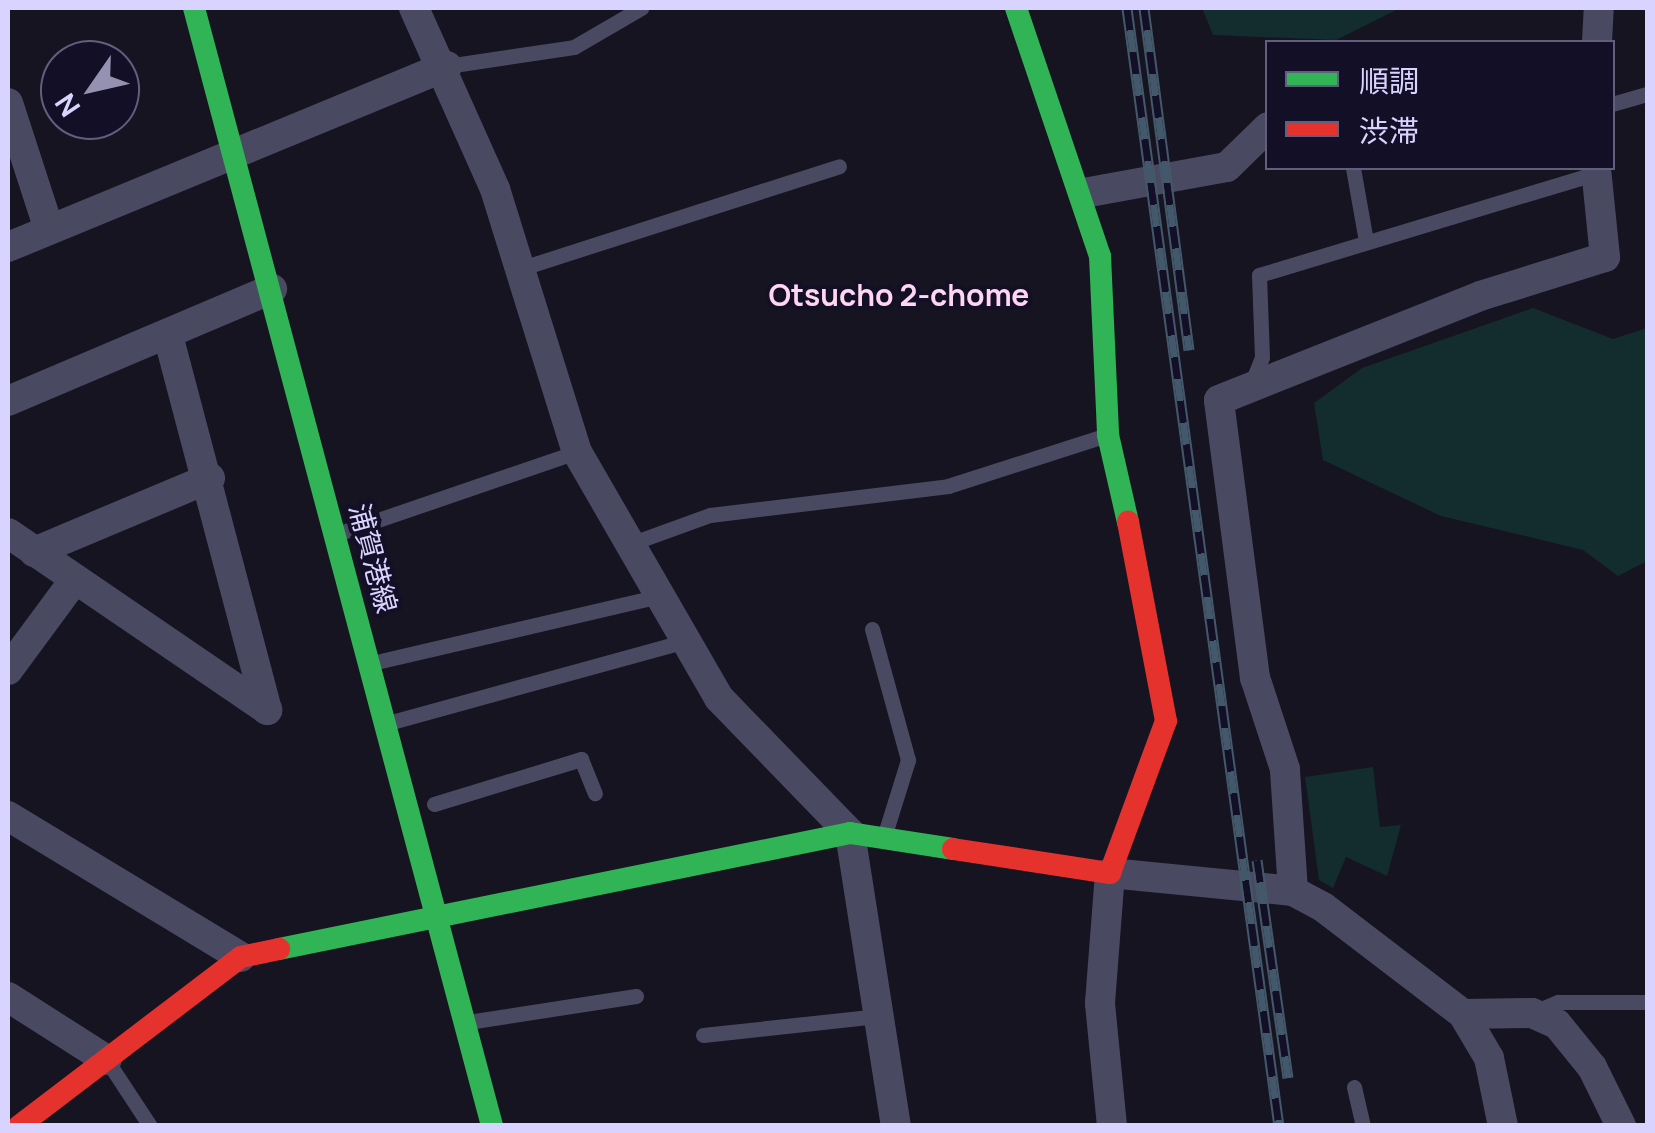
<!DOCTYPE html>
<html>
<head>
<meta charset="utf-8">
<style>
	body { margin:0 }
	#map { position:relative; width:1655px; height:1133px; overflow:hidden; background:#161421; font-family:Manrope,"Noto Sans JP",sans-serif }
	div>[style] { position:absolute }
	.green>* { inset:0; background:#132c2d }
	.lane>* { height:15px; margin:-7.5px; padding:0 7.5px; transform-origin:7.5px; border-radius:7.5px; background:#4a4962 }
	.street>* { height:30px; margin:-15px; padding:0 15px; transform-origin:15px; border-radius:15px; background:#4a4962 }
	.fast>* { height:22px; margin:-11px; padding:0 11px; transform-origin:11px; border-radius:11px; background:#30b455 }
	.jam>* { height:22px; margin:-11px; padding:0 11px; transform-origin:11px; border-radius:11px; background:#e5322d }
	.rail>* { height:11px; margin-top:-5.5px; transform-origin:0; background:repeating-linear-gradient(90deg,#130f26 0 22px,#43596b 0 44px); box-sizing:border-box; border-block:2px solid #43596b }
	span { translate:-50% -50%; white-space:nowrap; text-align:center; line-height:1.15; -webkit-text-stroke:8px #130f26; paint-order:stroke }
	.street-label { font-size:28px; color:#d9d4ff }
	.neighbourhood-label { font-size:30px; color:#ffd6f0; font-weight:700 }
	.frame { position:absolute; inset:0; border:10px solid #d9d4ff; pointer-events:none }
	.legend { position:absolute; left:1265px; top:40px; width:350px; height:130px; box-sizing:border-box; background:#130f26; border:2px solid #625e7d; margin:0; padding:12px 18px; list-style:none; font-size:30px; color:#d9d4ff }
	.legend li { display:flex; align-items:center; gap:20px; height:50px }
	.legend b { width:50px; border:2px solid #625e7d }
	.north { position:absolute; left:40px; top:40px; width:100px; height:100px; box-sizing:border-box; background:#130f26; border:2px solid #625e7d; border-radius:50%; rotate:236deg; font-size:28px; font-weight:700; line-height:40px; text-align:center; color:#d9d4ff }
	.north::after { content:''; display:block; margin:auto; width:35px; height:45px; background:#9591b1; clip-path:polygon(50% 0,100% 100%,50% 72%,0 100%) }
</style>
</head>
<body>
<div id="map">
	<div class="green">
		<i style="clip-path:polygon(1202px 8px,1400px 8px,1336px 40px,1213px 35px)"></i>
		<i style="clip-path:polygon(1533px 308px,1613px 339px,1647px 328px,1647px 561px,1618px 576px,1583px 550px,1441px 516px,1323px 460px,1314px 403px,1362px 368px)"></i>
		<i style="clip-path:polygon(1373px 767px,1380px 827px,1401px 825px,1387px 876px,1346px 857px,1333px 888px,1319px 880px,1305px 777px)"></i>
	</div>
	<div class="lane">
		<i style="left:447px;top:66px;width:128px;rotate:-8.5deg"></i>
		<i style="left:574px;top:47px;width:78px;rotate:-30.2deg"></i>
		<i style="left:1612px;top:104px;width:37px;rotate:-16deg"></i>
		<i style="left:1353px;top:168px;width:74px;rotate:79.9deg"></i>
		<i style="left:519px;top:269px;width:336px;rotate:-17.8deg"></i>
		<i style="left:1250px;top:387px;width:32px;rotate:-68deg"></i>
		<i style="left:1262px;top:357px;width:82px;rotate:-92.1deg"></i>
		<i style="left:1259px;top:275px;width:353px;rotate:-16.8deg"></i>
		<i style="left:337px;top:534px;width:254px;rotate:-18.9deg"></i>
		<i style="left:627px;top:545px;width:88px;rotate:-19.9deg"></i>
		<i style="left:710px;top:515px;width:240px;rotate:-6.9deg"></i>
		<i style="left:948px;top:486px;width:164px;rotate:-17.8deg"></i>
		<i style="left:872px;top:629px;width:136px;rotate:74.6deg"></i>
		<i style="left:908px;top:760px;width:77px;rotate:107.3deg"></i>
		<i style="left:372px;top:663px;width:292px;rotate:-13.1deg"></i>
		<i style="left:388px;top:723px;width:306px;rotate:-15.4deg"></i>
		<i style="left:434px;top:804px;width:154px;rotate:-17deg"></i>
		<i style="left:581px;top:759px;width:37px;rotate:68deg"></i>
		<i style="left:1534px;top:1012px;width:26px;rotate:-23deg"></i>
		<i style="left:1558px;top:1002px;width:90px"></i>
		<i style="left:468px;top:1022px;width:170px;rotate:-8.8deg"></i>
		<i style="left:703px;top:1035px;width:175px;rotate:-6.2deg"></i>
		<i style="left:108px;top:1062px;width:77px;rotate:56.7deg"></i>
		<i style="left:1354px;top:1087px;width:40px;rotate:77deg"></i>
	</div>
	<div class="street">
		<i style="left:414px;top:8px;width:198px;rotate:65.9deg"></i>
		<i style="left:495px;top:189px;width:275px;rotate:72.7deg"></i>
		<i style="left:577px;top:452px;width:284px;rotate:60deg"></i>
		<i style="left:719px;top:698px;width:188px;rotate:45.9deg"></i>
		<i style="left:850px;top:833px;width:297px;rotate:81.1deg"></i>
		<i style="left:1597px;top:42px;width:34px;rotate:-87deg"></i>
		<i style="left:8px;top:103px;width:133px;rotate:72deg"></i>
		<i style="left:1084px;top:193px;width:145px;rotate:-10.3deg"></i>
		<i style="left:1227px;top:167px;width:57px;rotate:-44.3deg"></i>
		<i style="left:8px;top:247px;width:475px;rotate:-22.4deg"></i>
		<i style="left:8px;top:401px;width:287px;rotate:-23deg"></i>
		<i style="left:8px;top:533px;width:314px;rotate:34.3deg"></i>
		<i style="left:267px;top:710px;width:389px;rotate:-104.8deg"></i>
		<i style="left:34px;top:552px;width:191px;rotate:-22.8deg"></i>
		<i style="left:8px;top:670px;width:113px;rotate:-53.6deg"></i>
		<i style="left:8px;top:816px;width:272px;rotate:31.2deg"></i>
		<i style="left:1293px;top:891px;width:122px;rotate:-93.8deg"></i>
		<i style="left:1285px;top:769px;width:96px;rotate:-108.2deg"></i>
		<i style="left:1255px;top:678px;width:280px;rotate:-97.4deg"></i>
		<i style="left:1219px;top:400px;width:281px;rotate:-21.7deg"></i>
		<i style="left:1480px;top:296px;width:131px;rotate:-17.3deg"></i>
		<i style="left:1605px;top:257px;width:89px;rotate:-95.8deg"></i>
		<i style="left:8px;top:997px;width:117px;rotate:32.5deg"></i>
		<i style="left:1463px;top:1014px;width:69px;rotate:-0.8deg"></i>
		<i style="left:1532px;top:1013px;width:27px;rotate:24deg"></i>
		<i style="left:1557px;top:1024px;width:55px;rotate:50.9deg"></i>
		<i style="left:1592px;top:1067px;width:66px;rotate:63.8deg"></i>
		<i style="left:1112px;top:1126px;width:124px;rotate:-95.6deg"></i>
		<i style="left:1100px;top:1003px;width:130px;rotate:-85.6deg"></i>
		<i style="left:1110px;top:873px;width:184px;rotate:5.6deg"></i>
		<i style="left:1293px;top:891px;width:34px;rotate:28deg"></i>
		<i style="left:1323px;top:907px;width:176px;rotate:37.4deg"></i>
		<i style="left:1463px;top:1014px;width:51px;rotate:59.4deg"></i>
		<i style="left:1489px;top:1058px;width:69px;rotate:78.4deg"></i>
	</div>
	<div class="fast">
		<i style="left:194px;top:8px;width:1157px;rotate:75.07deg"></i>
		<i style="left:1016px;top:8px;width:262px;rotate:71.3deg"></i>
		<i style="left:1100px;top:256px;width:179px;rotate:87.4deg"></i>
		<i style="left:1108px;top:435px;width:89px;rotate:77.1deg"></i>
		<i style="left:279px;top:949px;width:583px;rotate:-11.48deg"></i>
		<i style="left:850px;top:833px;width:104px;rotate:8.8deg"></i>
	</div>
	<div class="jam">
		<i style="left:953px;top:849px;width:159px;rotate:8.7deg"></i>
		<i style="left:1110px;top:873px;width:162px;rotate:-69.8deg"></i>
		<i style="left:1166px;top:721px;width:203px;rotate:-100.8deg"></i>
		<i style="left:19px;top:1126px;width:279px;rotate:-37.3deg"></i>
		<i style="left:241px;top:957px;width:39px;rotate:-12deg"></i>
	</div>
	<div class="rail">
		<i style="left:1127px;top:8px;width:1128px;rotate:82.26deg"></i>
		<i style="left:1144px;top:8px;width:345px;rotate:82.5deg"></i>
		<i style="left:1257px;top:860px;width:220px;rotate:81.9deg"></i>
	</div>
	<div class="street-label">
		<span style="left:374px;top:558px;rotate:75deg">浦賀港線</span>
	</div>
	<div class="neighbourhood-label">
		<span style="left:899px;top:295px">Otsucho 2-chome</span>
	</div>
	<div class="frame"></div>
	<ul class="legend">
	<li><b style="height:12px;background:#30b455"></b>順調</li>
	<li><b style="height:12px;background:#e5322d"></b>渋滞</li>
	</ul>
	<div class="north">N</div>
</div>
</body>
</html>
